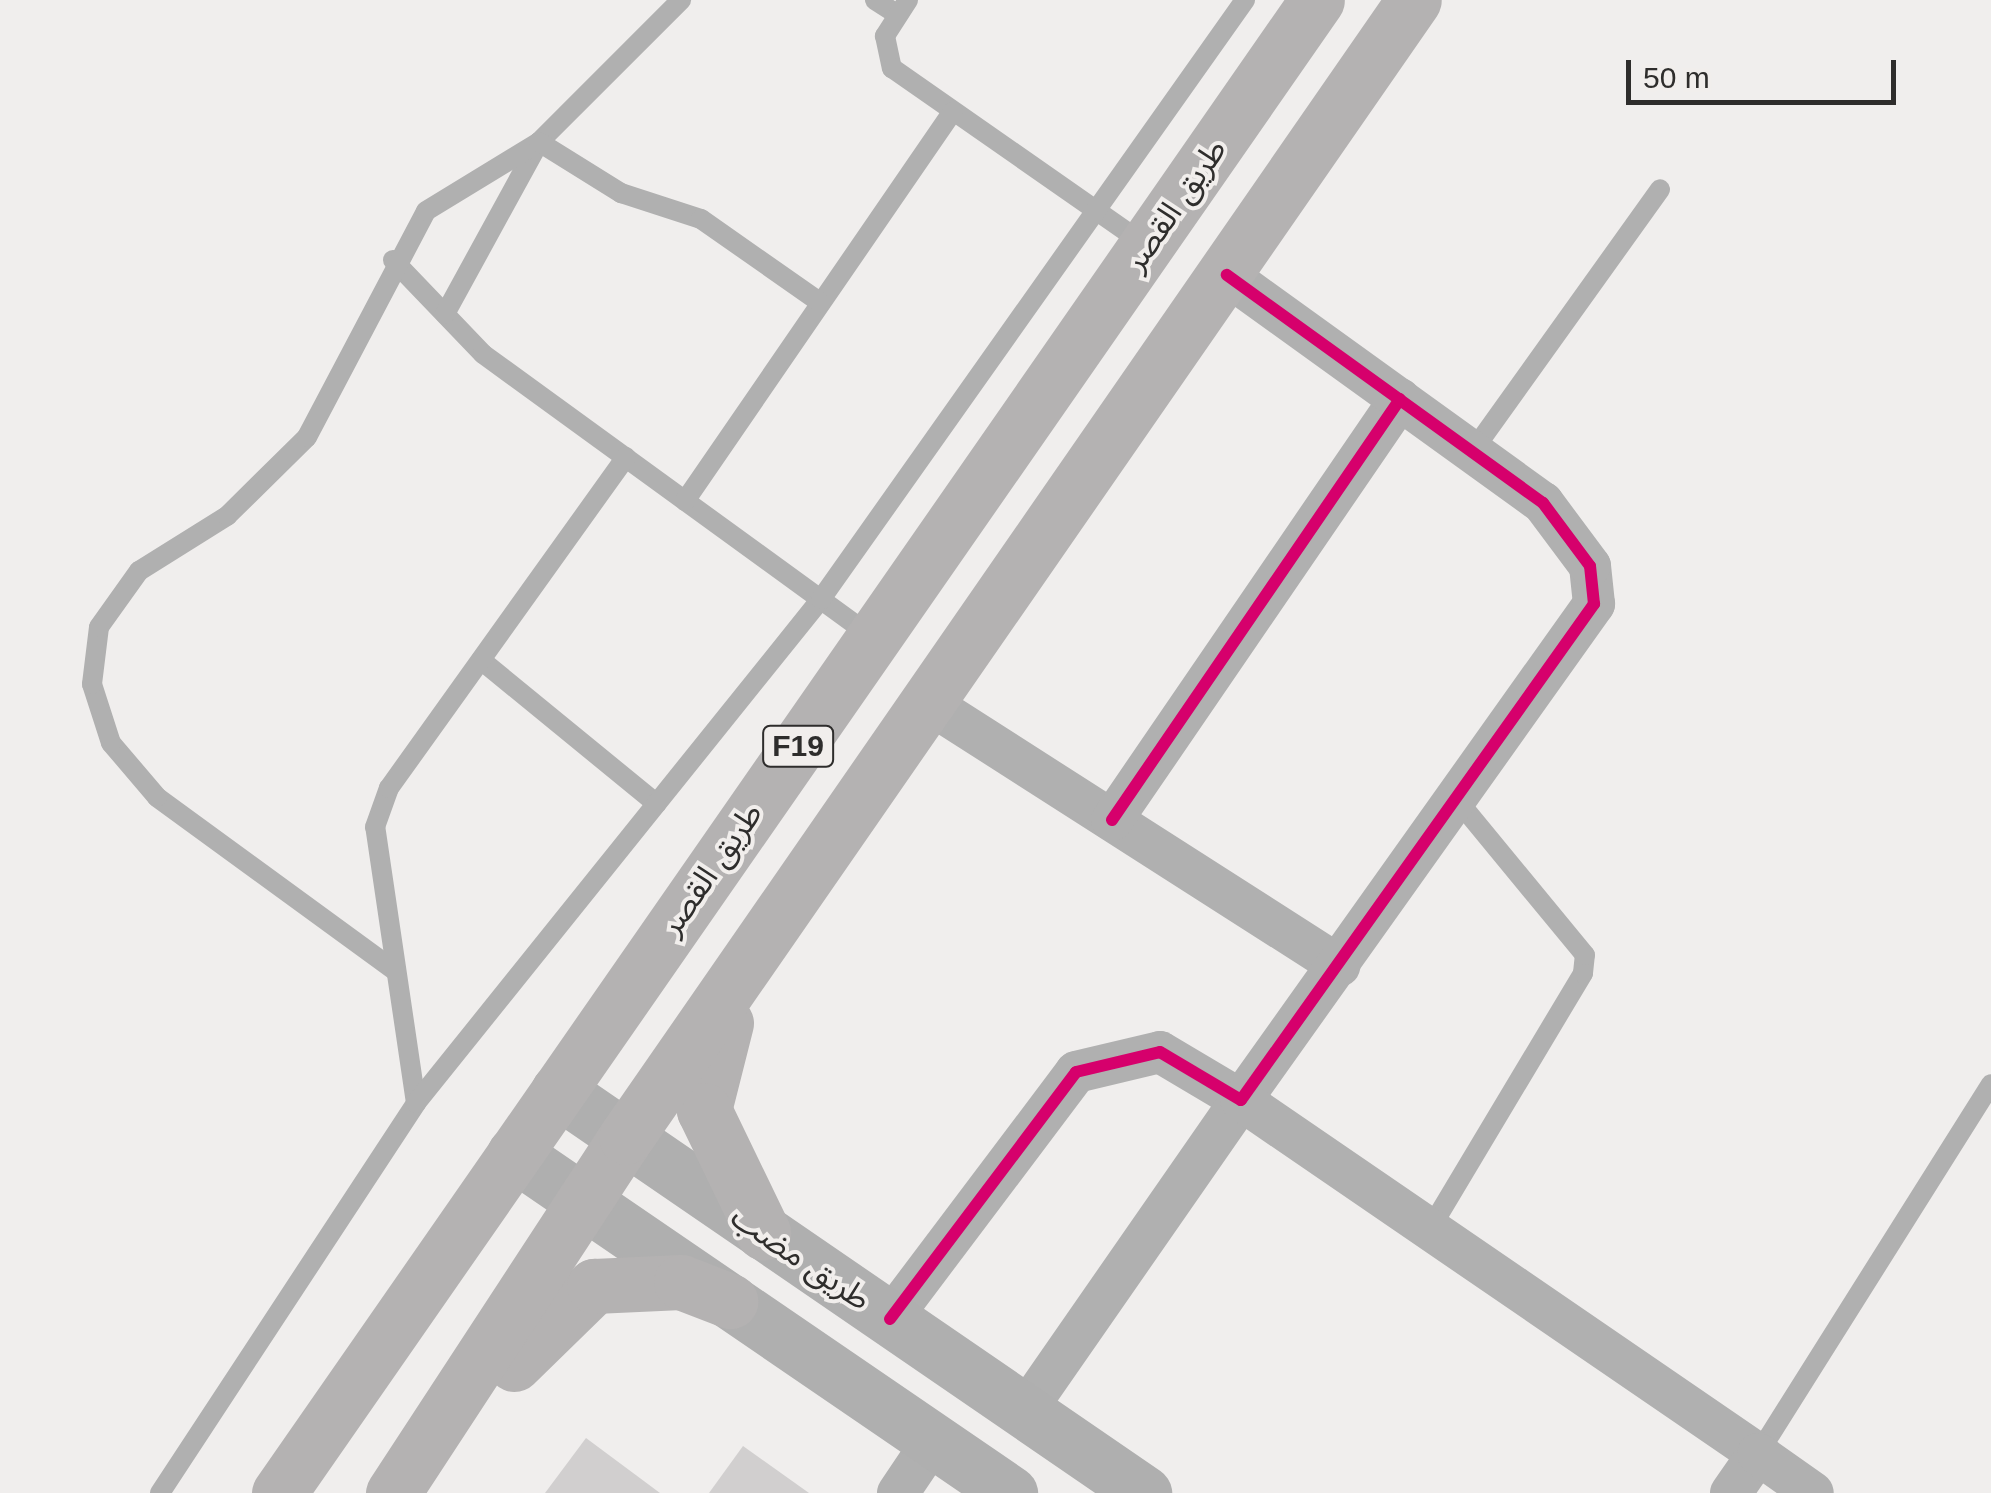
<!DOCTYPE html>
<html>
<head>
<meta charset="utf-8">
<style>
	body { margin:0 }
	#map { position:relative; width:1991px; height:1493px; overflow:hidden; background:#f0eeed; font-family:Helvetica,"Noto Sans Arabic",sans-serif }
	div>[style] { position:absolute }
	.building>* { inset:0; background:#d1cfcf }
	.lane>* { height:20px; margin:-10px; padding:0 10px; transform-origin:10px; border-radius:10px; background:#b0b0b0 }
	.street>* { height:42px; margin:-21px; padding:0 21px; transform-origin:21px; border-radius:21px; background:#b0b0b0 }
	.secondary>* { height:55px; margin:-27.5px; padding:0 27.5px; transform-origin:27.5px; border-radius:27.5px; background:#afafaf }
	.primary>* { height:55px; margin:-27.5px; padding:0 27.5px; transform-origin:27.5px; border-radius:27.5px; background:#b4b2b2 }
	.cycleway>* { height:12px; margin:-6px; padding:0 6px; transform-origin:6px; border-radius:6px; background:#d6006c }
	span { translate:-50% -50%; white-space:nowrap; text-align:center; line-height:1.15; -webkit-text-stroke:8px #f1eeec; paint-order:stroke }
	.shield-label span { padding:2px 8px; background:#f1eeec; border:2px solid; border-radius:8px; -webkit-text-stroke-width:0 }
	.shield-label { font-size:30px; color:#2e2d2c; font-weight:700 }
	.street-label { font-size:32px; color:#2e2d2c }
	.scale { position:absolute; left:1626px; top:60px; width:270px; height:45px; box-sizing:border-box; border:5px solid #2e2d2c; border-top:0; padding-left:12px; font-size:30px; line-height:35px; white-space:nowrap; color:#2e2d2c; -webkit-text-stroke:8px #f1eeec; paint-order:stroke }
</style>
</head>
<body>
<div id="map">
	<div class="building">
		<i style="clip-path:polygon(586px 1438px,660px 1493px,545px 1493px)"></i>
		<i style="clip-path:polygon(743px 1446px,809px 1493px,709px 1493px)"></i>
	</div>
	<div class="lane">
		<i style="left:875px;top:0;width:27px;rotate:33deg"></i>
		<i style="left:908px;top:0;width:43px;rotate:122.6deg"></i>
		<i style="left:885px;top:36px;width:33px;rotate:78deg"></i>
		<i style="left:892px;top:68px;width:310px;rotate:34.9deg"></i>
		<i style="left:393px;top:260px;width:130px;rotate:46.2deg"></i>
		<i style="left:483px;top:354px;width:482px;rotate:36deg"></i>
		<i style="left:445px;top:314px;width:196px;rotate:-61.3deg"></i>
		<i style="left:539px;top:142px;width:201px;rotate:-45deg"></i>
		<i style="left:1472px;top:452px;width:323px;rotate:-54.4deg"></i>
		<i style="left:685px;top:501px;width:472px;rotate:-55.5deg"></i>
		<i style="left:481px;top:660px;width:227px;rotate:39.3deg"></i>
		<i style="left:394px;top:970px;width:293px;rotate:-143.9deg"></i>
		<i style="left:157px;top:797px;width:71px;rotate:-130.4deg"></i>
		<i style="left:111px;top:743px;width:62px;rotate:-107.9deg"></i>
		<i style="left:92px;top:684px;width:57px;rotate:-83deg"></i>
		<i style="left:99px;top:627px;width:69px;rotate:-54.5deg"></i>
		<i style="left:139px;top:571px;width:104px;rotate:-32deg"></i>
		<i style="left:227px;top:516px;width:112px;rotate:-44.6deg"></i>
		<i style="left:307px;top:437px;width:255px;rotate:-62.2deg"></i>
		<i style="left:426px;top:211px;width:132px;rotate:-31.4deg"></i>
		<i style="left:539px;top:142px;width:97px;rotate:31.9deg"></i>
		<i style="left:621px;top:193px;width:84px;rotate:18deg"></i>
		<i style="left:701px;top:219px;width:146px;rotate:35deg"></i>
		<i style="left:416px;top:1103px;width:279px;rotate:-98.4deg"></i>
		<i style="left:375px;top:827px;width:41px;rotate:-70.3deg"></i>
		<i style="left:389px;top:788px;width:407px;rotate:-54.4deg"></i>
		<i style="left:1430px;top:1229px;width:298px;rotate:-59.1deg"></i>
		<i style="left:1583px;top:973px;width:18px;rotate:-84deg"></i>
		<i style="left:1585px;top:955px;width:198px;rotate:-129.5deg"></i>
		<i style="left:1758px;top:1454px;width:437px;rotate:-57.8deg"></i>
		<i style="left:160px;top:1493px;width:467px;rotate:-56.7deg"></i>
		<i style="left:416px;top:1103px;width:647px;rotate:-51.22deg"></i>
		<i style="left:821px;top:599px;width:734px;rotate:-54.71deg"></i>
	</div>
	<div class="street">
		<i style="left:930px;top:704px;width:486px;rotate:32.6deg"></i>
		<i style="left:1112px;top:820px;width:510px;rotate:-55.62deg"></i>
		<i style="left:890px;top:1319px;width:309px;rotate:-53deg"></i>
		<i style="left:1076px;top:1072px;width:86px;rotate:-13.4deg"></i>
		<i style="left:1160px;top:1052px;width:94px;rotate:30.7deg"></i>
		<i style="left:1241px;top:1100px;width:609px;rotate:-54.56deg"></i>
		<i style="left:1594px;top:604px;width:38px;rotate:-96deg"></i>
		<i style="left:1590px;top:566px;width:79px;rotate:-126.7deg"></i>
		<i style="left:1543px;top:503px;width:390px;rotate:-144.2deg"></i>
		<i style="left:1025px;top:1411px;width:379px;rotate:-55.2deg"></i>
		<i style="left:1241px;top:1100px;width:627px;rotate:34.4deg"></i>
		<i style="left:898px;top:1493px;width:63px;rotate:-56.1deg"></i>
		<i style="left:1731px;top:1493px;width:47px;rotate:-55.3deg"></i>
		<i style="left:1758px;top:1454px;width:67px;rotate:35.3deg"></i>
	</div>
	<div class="secondary">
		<i style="left:558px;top:1091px;width:711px;rotate:34.45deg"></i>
		<i style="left:514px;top:1154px;width:601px;rotate:34.35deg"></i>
	</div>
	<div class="primary">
		<i style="left:726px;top:1023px;width:90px;rotate:104.2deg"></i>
		<i style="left:704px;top:1110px;width:136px;rotate:64.2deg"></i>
		<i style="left:514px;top:1364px;width:112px;rotate:-44.3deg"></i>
		<i style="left:594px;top:1286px;width:87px;rotate:-2.6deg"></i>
		<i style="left:681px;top:1282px;width:53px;rotate:21.2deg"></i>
		<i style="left:279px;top:1493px;width:1818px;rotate:-55.19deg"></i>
		<i style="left:393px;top:1493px;width:425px;rotate:-56.8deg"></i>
		<i style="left:626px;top:1137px;width:1383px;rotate:-55.28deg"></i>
	</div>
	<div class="cycleway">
		<i style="left:1112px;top:820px;width:510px;rotate:-55.62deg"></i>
		<i style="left:890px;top:1319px;width:309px;rotate:-53deg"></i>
		<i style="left:1076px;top:1072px;width:86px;rotate:-13.4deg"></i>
		<i style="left:1160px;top:1052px;width:94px;rotate:30.7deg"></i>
		<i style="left:1241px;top:1100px;width:609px;rotate:-54.56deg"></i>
		<i style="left:1594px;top:604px;width:38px;rotate:-96deg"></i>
		<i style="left:1590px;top:566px;width:79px;rotate:-126.7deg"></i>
		<i style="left:1543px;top:503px;width:390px;rotate:-144.2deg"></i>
	</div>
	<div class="shield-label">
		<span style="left:798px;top:746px">F19</span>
	</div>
	<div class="street-label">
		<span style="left:1175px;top:205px;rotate:-55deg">طريق القصر</span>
		<span style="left:711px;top:869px;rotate:-55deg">طريق القصر</span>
		<span style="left:801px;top:1258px;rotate:34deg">طريق مضب</span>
	</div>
	<div class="scale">50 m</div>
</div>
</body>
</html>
